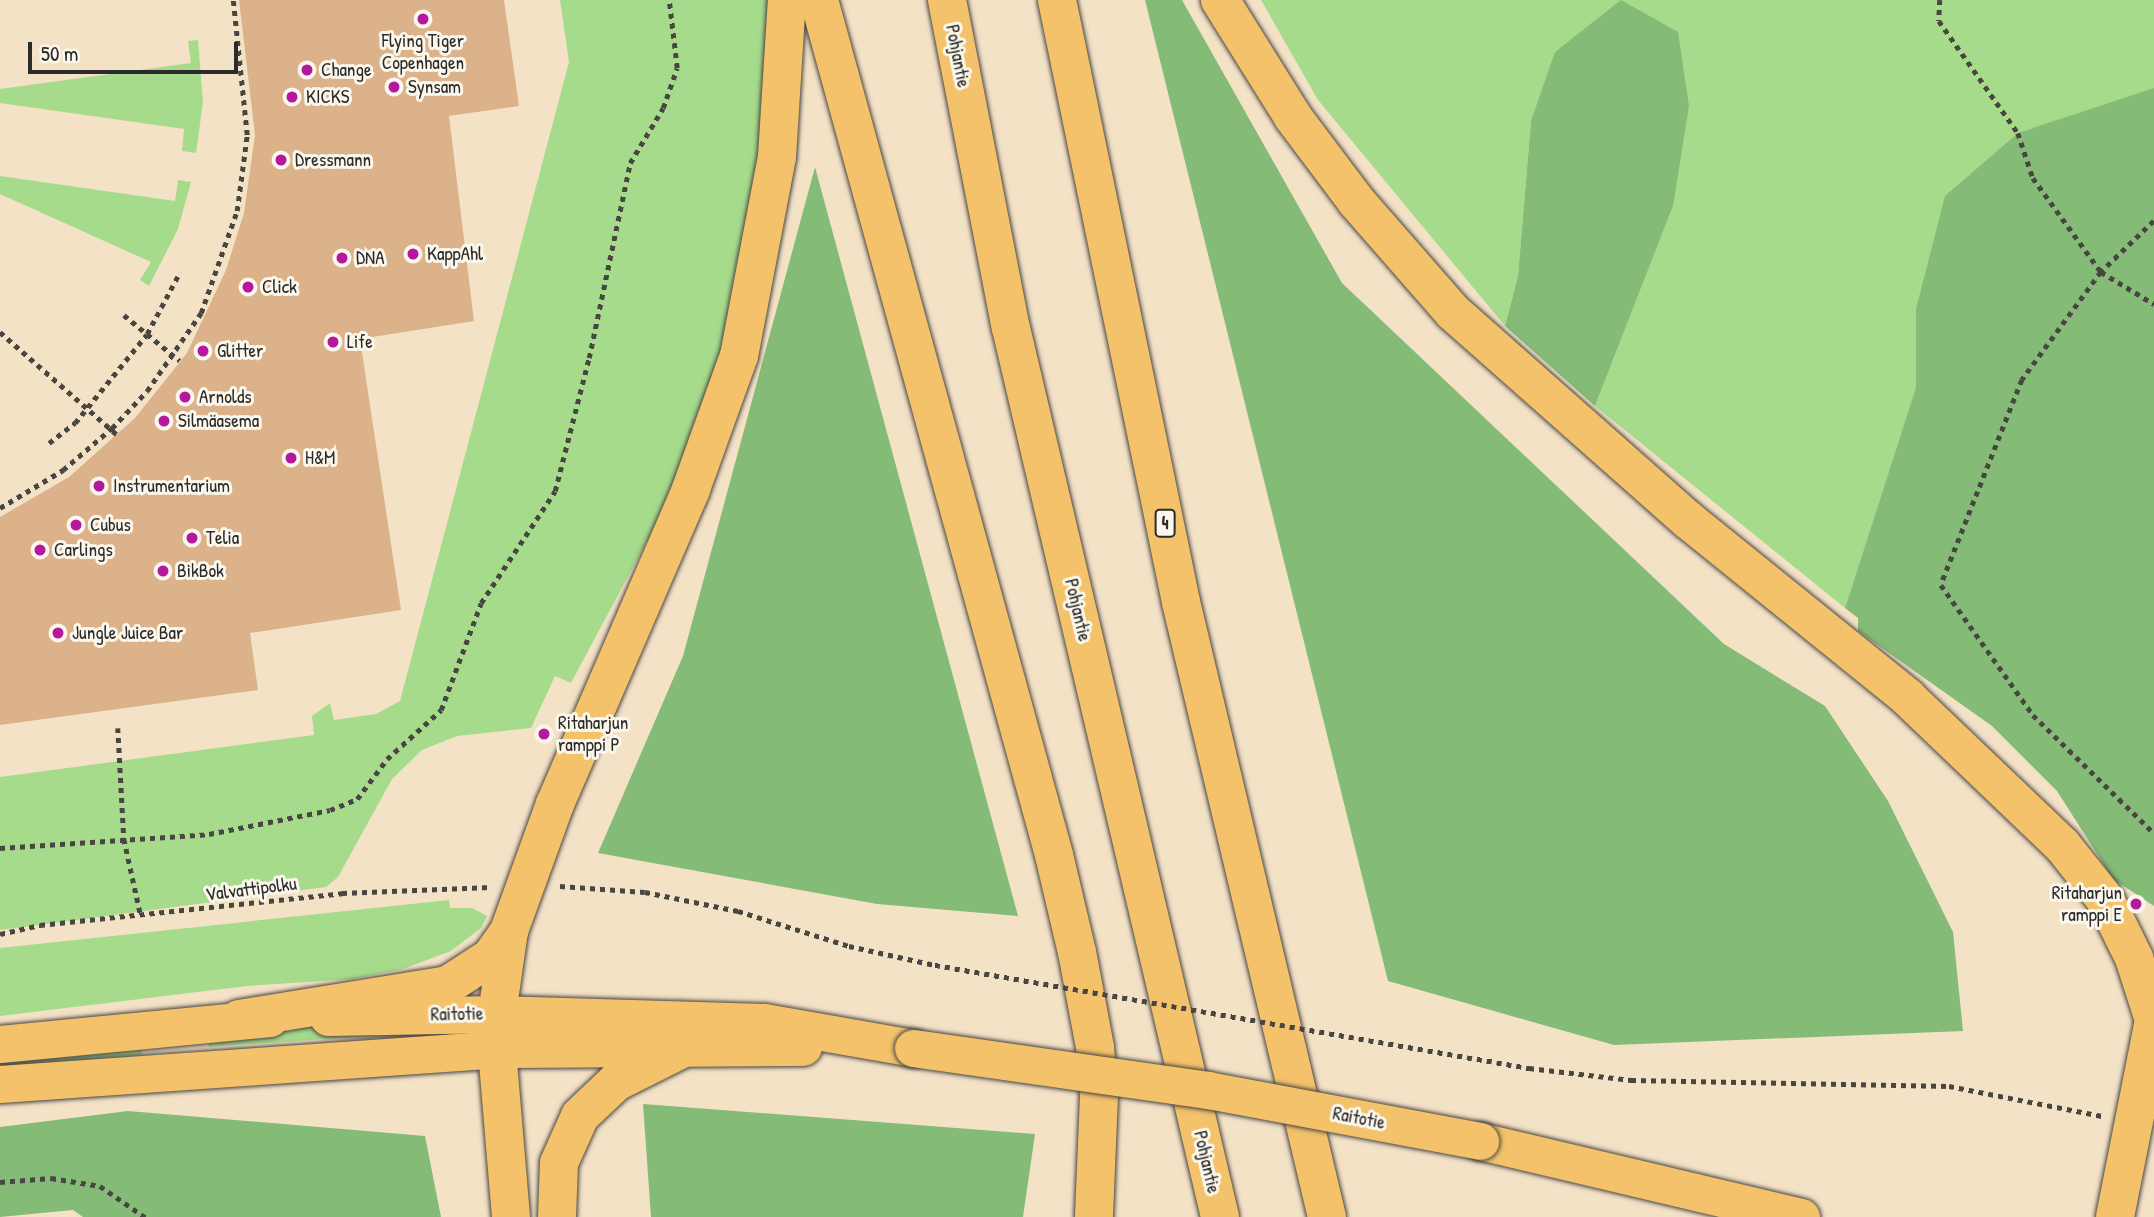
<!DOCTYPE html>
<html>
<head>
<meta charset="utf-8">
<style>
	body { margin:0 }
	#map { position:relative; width:2154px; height:1217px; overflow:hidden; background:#f4e2c7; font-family:"Patrick Hand",sans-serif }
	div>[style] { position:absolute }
	.green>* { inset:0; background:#a6db8b; transform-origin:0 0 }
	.forest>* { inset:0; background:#84bb77 }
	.building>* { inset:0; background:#dbb28a }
	.path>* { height:4.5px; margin-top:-2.25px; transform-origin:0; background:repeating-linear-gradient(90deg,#494642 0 5px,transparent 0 10px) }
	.roads { filter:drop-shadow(0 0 2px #494642) drop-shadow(0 0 2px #494642) }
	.primary>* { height:37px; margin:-18.5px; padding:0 18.5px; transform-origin:18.5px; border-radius:18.5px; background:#f3c26a }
	.highway>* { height:38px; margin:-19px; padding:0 19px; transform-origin:19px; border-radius:19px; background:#f3c26a }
	.path-bridge>* { height:4.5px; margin-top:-2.25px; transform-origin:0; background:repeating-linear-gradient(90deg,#494642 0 5px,transparent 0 10px) }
	.bridges { filter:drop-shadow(0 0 2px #494642) drop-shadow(0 0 2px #494642) }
	.primary-bridge>* { height:37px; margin:-18.5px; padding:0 18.5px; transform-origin:18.5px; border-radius:18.5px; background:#f3c26a }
	.dots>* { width:19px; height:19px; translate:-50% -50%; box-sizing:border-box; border:4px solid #fbf7ec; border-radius:50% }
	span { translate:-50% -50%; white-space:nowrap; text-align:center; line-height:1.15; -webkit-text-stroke:6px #fbf7ec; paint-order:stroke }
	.shield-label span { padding:2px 5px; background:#fbf7ec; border:2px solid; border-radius:5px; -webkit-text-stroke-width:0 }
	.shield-label { font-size:18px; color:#2b2b2b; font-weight:700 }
	.poi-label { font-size:19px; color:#2b2b2b }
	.left { translate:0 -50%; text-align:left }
	.right { translate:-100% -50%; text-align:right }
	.street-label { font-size:19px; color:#2b2b2b }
	.scale { position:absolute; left:28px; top:42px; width:210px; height:32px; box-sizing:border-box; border:4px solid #2b2b2b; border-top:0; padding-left:9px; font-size:21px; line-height:24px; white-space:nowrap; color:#2b2b2b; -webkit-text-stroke:5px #fbf7ec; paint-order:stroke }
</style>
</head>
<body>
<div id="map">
	<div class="green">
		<i style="clip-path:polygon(560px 0,770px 0,763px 156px,737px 301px,696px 428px,657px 522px,571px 683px,555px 676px,531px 728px,457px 736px,422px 750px,392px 779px,338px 877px,326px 887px,0 930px,0 777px,314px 735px,312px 716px,330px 703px,334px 720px,376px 714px,400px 701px,569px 62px)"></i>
		<i style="clip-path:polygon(1261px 0,2154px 0,2154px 88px,1916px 309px,1916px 387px,1845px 608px,1595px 406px,1673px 206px,1531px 121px,1518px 276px,1505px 326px,1318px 100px)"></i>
		<i style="clip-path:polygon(198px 40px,203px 102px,196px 153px,182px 151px,184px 129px,0 103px,0 89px,191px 63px,188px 41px)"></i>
		<i style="clip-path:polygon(0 176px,175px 201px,178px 180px,191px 182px,178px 229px,149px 286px,140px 280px,151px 262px,0 194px)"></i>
		<i style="clip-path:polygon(449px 900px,450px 908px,472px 908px,487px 916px,481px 928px,451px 951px,403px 969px,352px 979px,247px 986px,0 1016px,0 948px)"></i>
		<i style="clip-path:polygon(334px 1025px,411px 1033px,209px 1047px,208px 1033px)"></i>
		<i style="left:140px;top:1039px;width:16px;height:141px;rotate:83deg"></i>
	</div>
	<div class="forest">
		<i style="clip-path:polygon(1145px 0,1182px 0,1342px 283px,1724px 644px,1825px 706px,1888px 801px,1953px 932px,1963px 1031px,1614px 1045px,1388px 981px)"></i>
		<i style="clip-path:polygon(1621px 0,1678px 32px,1689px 106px,1673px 206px,1595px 406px,1505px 326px,1518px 276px,1531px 121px,1555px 52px)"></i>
		<i style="clip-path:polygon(2154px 88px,2154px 906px,2113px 879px,2057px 791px,1992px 726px,1858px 631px,1858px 618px,1845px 608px,1916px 387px,1916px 309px,1945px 196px,2018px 133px)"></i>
		<i style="clip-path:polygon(815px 167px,1018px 916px,877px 904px,598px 853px,683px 656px)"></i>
		<i style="clip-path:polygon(643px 1104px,1035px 1134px,1023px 1217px,651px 1217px)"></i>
		<i style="clip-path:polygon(128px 1111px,425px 1136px,441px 1217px,83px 1217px,73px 1210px,0 1217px,0 1127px)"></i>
	</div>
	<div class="building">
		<i style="clip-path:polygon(239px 0,504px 0,519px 106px,449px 116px,474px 321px,360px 339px,401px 610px,250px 633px,258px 690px,0 725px,0 517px,69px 477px,135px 418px,187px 353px,226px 270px,244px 213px,255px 135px)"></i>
	</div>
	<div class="path">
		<i style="left:1940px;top:0;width:21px;rotate:93deg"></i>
		<i style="left:1939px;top:21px;width:137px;rotate:54.8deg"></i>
		<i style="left:2018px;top:133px;width:47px;rotate:71.6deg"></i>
		<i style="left:2033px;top:178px;width:116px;rotate:54.1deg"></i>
		<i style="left:2101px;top:272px;width:62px;rotate:31.1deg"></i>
		<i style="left:2154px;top:221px;width:74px;rotate:136.1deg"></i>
		<i style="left:2101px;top:272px;width:134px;rotate:126.2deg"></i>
		<i style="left:2022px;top:380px;width:220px;rotate:111.6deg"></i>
		<i style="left:1941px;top:585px;width:159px;rotate:54.7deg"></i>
		<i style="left:2033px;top:715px;width:169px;rotate:44.3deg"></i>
		<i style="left:124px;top:315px;width:72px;rotate:39.4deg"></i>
		<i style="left:0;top:332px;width:158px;rotate:41.2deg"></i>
		<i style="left:49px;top:443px;width:33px;rotate:-38deg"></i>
		<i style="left:75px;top:423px;width:114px;rotate:-51deg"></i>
		<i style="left:147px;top:334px;width:70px;rotate:-62deg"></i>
		<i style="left:0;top:508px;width:74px;rotate:-31.1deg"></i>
		<i style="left:63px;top:470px;width:65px;rotate:-40.6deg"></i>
		<i style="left:112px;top:428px;width:51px;rotate:-46.6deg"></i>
		<i style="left:147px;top:391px;width:95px;rotate:-55.3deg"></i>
		<i style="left:201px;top:313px;width:108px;rotate:-70.6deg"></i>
		<i style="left:237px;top:211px;width:77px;rotate:-82.5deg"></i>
		<i style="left:247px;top:135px;width:136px;rotate:-95.9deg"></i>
		<i style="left:118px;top:728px;width:111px;rotate:86.9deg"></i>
		<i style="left:124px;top:839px;width:79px;rotate:77.6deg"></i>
		<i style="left:0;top:848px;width:209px;rotate:-3.8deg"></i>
		<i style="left:209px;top:834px;width:123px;rotate:-11.2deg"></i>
		<i style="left:330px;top:810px;width:29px;rotate:-22deg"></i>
		<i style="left:357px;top:799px;width:50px;rotate:-53.1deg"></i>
		<i style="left:387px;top:759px;width:73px;rotate:-42.2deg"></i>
		<i style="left:441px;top:710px;width:114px;rotate:-69.5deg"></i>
		<i style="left:481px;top:603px;width:134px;rotate:-56.5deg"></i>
		<i style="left:555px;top:491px;width:137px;rotate:-75.7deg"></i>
		<i style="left:589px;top:358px;width:199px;rotate:-78.1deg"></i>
		<i style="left:630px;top:163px;width:64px;rotate:-59deg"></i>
		<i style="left:663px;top:108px;width:42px;rotate:-70.7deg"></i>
		<i style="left:677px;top:68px;width:68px;rotate:-96.7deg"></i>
		<i style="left:560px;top:886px;width:85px;rotate:4deg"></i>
		<i style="left:645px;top:892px;width:95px;rotate:11.5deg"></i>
		<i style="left:738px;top:911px;width:116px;rotate:17.5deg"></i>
		<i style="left:0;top:934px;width:41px;rotate:-12.7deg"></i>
		<i style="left:40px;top:925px;width:304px;rotate:-6deg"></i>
		<i style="left:342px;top:893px;width:149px;rotate:-2.3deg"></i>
		<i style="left:1529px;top:1068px;width:103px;rotate:6.7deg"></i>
		<i style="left:1631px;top:1080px;width:318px;rotate:1.1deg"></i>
		<i style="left:1949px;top:1086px;width:156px;rotate:11.1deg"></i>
		<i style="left:0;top:1182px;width:51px;rotate:-4.5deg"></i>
		<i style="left:51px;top:1178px;width:50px;rotate:9.3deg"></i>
		<i style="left:100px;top:1186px;width:55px;rotate:34.6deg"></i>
	</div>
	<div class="roads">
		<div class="primary">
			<i style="left:328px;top:1017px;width:169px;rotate:-1deg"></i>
			<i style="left:497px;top:1014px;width:267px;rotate:1.7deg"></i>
			<i style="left:764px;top:1022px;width:151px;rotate:9.9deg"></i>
			<i style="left:0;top:1044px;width:271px;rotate:-5.5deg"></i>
			<i style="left:0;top:1084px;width:498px;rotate:-4deg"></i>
			<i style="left:497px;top:1049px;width:306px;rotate:-0.4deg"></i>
			<i style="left:1480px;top:1141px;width:330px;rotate:13.3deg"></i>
		</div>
		<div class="highway">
			<i style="left:819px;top:0;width:887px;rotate:74.63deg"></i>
			<i style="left:1054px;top:855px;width:100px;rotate:76.7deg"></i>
			<i style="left:1077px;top:952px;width:97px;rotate:79.3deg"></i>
			<i style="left:1095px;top:1047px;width:49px;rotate:85.3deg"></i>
			<i style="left:1099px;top:1096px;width:121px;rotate:92.4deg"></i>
			<i style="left:947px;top:0;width:334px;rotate:79deg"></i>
			<i style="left:1011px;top:328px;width:913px;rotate:76.77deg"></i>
			<i style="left:1057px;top:0;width:615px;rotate:78.36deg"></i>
			<i style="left:1181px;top:602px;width:632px;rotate:76.65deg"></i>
			<i style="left:1220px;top:0;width:138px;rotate:58deg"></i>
			<i style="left:1293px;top:117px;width:105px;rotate:53.1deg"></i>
			<i style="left:1356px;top:201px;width:147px;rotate:48.9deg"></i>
			<i style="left:1453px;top:312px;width:314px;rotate:41.5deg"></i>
			<i style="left:1688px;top:520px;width:282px;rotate:38.9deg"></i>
			<i style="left:1907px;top:697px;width:214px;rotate:43.7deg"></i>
			<i style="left:2062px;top:845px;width:69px;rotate:51.5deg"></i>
			<i style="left:2105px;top:899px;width:66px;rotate:63.8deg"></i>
			<i style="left:2134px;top:958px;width:65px;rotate:72.1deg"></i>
			<i style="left:2154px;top:1020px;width:201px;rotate:101.2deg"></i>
			<i style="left:239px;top:1019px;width:212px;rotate:-9.2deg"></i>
			<i style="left:448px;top:985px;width:51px;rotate:-33.1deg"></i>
			<i style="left:491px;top:957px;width:32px;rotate:-55deg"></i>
			<i style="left:511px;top:1217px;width:169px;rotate:-94.8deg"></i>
			<i style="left:497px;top:1049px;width:35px;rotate:-90deg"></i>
			<i style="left:497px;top:1014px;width:84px;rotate:-81.8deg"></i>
			<i style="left:509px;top:931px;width:135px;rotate:-70.1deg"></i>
			<i style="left:555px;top:804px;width:343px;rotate:-66.6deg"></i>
			<i style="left:691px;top:489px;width:141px;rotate:-70.2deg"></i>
			<i style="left:739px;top:356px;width:203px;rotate:-79.2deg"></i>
			<i style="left:777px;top:157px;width:157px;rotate:-86.4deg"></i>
			<i style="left:557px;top:1217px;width:54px;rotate:-87.9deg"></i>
			<i style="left:559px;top:1163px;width:51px;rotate:-65.9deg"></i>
			<i style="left:580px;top:1116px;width:50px;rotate:-43.4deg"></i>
			<i style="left:616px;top:1082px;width:78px;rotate:-26.6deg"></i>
		</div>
	</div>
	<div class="path-bridge">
		<i style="left:849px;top:946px;width:88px;rotate:12.5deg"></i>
		<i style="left:935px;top:965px;width:603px;rotate:9.84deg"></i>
	</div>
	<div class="bridges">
		<div class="primary-bridge">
			<i style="left:913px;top:1048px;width:298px;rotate:8.1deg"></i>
			<i style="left:1208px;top:1090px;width:277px;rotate:10.6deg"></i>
		</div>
	</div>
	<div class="dots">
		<i style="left:423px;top:19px;background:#b5179e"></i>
		<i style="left:307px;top:70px;background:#b5179e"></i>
		<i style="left:394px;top:87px;background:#b5179e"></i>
		<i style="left:292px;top:97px;background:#b5179e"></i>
		<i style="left:281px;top:160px;background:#b5179e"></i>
		<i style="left:413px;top:254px;background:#b5179e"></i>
		<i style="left:342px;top:258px;background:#b5179e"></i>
		<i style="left:248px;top:287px;background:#b5179e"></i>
		<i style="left:333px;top:342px;background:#b5179e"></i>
		<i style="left:203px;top:351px;background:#b5179e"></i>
		<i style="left:185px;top:397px;background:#b5179e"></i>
		<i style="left:164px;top:421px;background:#b5179e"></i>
		<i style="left:291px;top:458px;background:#b5179e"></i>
		<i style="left:99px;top:486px;background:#b5179e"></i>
		<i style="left:76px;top:525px;background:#b5179e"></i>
		<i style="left:192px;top:538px;background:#b5179e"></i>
		<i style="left:40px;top:550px;background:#b5179e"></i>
		<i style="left:163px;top:571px;background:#b5179e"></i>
		<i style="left:58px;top:633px;background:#b5179e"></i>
		<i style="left:544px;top:734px;background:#b5179e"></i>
		<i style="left:2136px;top:904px;background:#b5179e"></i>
	</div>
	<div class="shield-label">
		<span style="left:1165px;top:523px">4</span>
	</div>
	<div class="poi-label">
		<span style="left:423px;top:52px">Flying Tiger<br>Copenhagen</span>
		<span class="left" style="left:321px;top:70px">Change</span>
		<span class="left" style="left:408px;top:87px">Synsam</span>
		<span class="left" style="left:306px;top:97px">KICKS</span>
		<span class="left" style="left:295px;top:160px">Dressmann</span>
		<span class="left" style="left:427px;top:254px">KappAhl</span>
		<span class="left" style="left:356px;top:258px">DNA</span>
		<span class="left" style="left:262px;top:287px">Click</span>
		<span class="left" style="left:347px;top:342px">Life</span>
		<span class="left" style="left:217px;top:351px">Glitter</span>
		<span class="left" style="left:199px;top:397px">Arnolds</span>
		<span class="left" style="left:178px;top:421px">Silmäasema</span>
		<span class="left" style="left:305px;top:458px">H&amp;M</span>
		<span class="left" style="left:113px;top:486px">Instrumentarium</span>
		<span class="left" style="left:90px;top:525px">Cubus</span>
		<span class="left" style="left:206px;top:538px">Telia</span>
		<span class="left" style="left:54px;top:550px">Carlings</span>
		<span class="left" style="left:177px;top:571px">BikBok</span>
		<span class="left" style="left:72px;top:633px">Jungle Juice Bar</span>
		<span class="left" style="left:558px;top:734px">Ritaharjun<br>ramppi P</span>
		<span class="right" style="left:2122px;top:904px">Ritaharjun<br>ramppi E</span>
	</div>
	<div class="street-label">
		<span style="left:958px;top:56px;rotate:79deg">Pohjantie</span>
		<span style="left:1078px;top:610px;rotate:77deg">Pohjantie</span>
		<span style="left:251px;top:889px;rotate:-7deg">Valvattipolku</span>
		<span style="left:457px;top:1014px;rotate:-1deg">Raitotie</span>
		<span style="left:1359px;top:1118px;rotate:11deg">Raitotie</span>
		<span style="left:1207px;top:1162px;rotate:77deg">Pohjantie</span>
	</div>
	<div class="scale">50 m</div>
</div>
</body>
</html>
